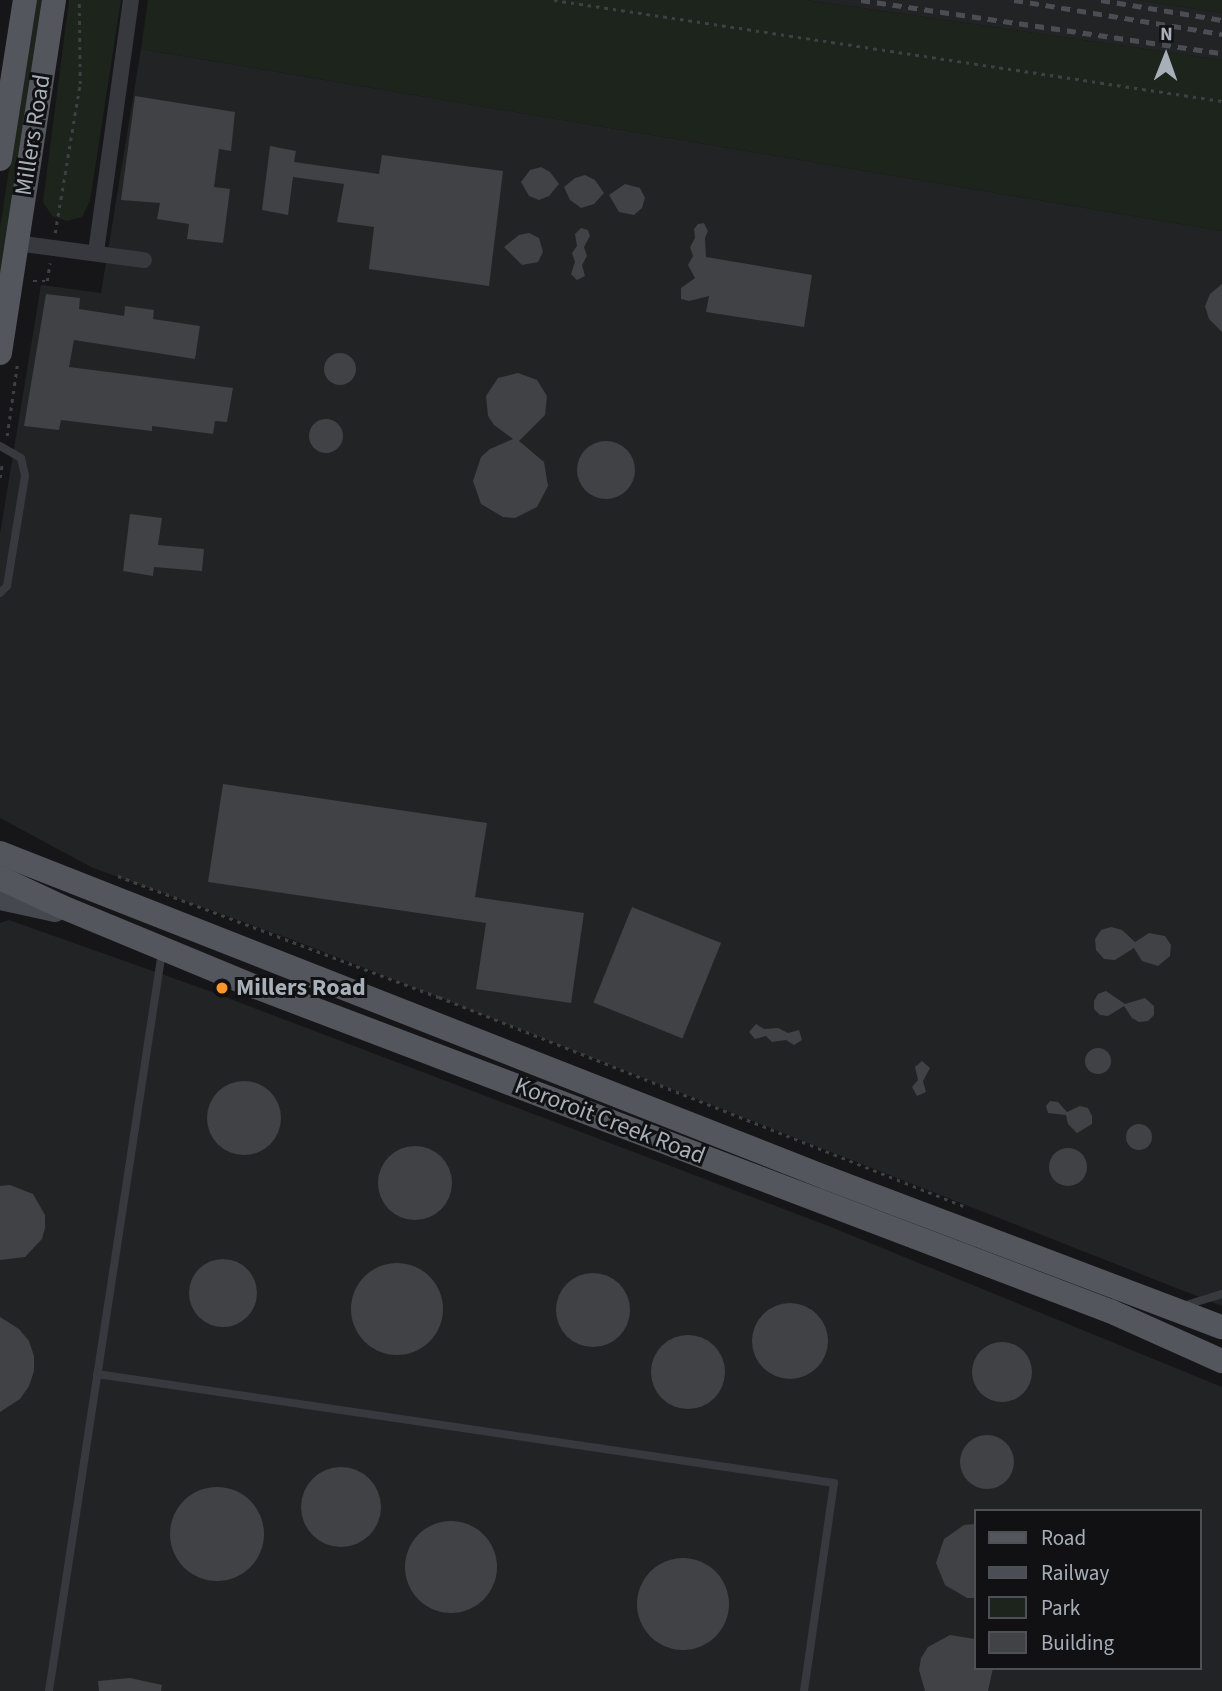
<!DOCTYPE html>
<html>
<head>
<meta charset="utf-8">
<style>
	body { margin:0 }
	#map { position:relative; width:1222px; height:1691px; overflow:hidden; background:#161618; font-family:"Source Sans 3",sans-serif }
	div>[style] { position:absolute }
	.built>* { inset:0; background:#222325 }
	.green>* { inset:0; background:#1c241c }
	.building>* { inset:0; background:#404245; transform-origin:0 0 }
	.round { border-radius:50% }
	.path>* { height:2.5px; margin-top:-1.25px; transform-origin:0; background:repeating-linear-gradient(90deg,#3d4045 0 3.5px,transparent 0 8.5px) }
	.lane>* { height:8px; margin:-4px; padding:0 4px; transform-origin:4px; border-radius:4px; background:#37393e }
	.street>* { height:16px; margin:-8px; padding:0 8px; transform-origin:8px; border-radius:8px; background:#37393e }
	.secondary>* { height:23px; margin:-11.5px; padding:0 11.5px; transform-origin:11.5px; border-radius:11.5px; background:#45484e }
	.primary>* { height:24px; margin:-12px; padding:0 12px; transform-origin:12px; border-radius:12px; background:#53565d }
	.rail>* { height:5px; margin-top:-2.5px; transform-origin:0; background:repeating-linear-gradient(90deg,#4a4d53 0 9px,transparent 0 16px) }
	.dots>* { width:19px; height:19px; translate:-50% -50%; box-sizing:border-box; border:4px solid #111113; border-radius:50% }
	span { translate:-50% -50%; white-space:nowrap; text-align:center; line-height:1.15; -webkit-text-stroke:6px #111113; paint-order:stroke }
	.street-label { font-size:24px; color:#a7afb9 }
	.poi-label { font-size:24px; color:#a7afb9; font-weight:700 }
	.left { translate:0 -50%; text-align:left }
	.legend { position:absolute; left:974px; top:1509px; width:228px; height:161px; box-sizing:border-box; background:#111113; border:2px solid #4d5055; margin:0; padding:9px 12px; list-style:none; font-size:21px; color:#a7afb9 }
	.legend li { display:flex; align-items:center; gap:14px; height:35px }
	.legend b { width:35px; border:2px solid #4d5055 }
	.north { position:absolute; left:1131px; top:21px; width:70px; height:70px; -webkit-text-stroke:5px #111113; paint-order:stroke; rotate:1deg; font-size:19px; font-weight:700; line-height:28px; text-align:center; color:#a7afb9 }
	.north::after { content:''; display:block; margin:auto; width:24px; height:32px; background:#a7afb9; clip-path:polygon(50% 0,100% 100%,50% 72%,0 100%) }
</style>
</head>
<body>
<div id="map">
	<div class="built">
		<i style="clip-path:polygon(806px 0,1138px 0,1222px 13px,1222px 60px)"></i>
		<i style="clip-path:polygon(141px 49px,1222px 231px,1222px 1306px,296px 941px,93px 868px,0 818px,0 534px,41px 285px,101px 293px)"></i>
		<i style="clip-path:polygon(evenodd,9px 920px,212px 992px,831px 1227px,1222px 1387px,1222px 1691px,0 1691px,0 923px,9px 920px,975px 1511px,1199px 1511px,1199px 1668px,975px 1668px,975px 1511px)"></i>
	</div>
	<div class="green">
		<i style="clip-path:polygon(35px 0,43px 0,0 291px,0 228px)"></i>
		<i style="clip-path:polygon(69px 0,121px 0,90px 201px,82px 217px,67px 221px,52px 216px,43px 202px)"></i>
		<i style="clip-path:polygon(148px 0,806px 0,1222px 60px,1222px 231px,141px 49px)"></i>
		<i style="clip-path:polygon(1138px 0,1222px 0,1222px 13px)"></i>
	</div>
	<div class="building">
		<i style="clip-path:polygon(135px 96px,235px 112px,231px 151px,219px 149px,214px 187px,230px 189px,223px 243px,187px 239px,189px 224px,157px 219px,160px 203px,121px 200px)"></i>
		<i style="clip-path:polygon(270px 146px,296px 151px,294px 162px,379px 174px,382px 155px,503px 171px,489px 286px,369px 269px,374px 227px,337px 222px,344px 184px,293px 177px,288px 215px,262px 210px)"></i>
		<i style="clip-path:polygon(541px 167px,550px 172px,559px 184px,549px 196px,539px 200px,529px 196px,521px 182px,530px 170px)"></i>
		<i style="clip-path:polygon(585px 175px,595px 180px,604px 193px,594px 204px,581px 208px,570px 200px,564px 187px,575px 178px)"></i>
		<i style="clip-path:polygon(625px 184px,640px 188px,645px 198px,642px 208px,634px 215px,619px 212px,609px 195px)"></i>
		<i style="clip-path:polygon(704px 223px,708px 231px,705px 238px,706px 257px,812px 275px,804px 327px,706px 312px,709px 296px,689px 301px,681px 299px,681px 288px,695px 278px,688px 265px,693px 256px,690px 247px,695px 238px,694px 229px,698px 224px)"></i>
		<i style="clip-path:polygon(581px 228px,588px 230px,590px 236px,584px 247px,587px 256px,582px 265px,585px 276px,577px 280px,571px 274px,575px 262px,572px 253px,577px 246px,575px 234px)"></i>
		<i style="clip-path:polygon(529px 233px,539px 238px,543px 252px,538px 262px,522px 265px,504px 247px,519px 235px)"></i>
		<i style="clip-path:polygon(1222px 284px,1222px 332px,1209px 319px,1205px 306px,1210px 294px)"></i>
		<i style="clip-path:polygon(46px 294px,80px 298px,79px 309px,124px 316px,125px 306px,154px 310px,153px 319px,200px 326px,195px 359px,74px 340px,69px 367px,233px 388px,227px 422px,215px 421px,213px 434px,152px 426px,152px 431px,61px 420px,59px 430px,24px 426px)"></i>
		<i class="round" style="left:324px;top:353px;width:32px;height:32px"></i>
		<i style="clip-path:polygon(518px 373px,537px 380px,547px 396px,545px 415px,519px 441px,544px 462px,548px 486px,537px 507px,515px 518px,503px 517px,481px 504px,473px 481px,481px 457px,490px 449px,513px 439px,494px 425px,488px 416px,486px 396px,498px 378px)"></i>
		<i class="round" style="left:309px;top:419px;width:34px;height:34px"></i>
		<i class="round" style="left:577px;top:441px;width:58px;height:58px"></i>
		<i style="clip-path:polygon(130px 514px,162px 518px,158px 545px,204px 549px,202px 571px,154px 567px,153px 576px,123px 571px)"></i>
		<i style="clip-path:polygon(223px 784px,487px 823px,475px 897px,584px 913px,571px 1003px,476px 989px,486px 923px,208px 882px)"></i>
		<i style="left:632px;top:907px;width:96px;height:103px;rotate:22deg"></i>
		<i style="clip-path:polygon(1111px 927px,1122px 930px,1135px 942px,1149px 933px,1165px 936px,1171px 945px,1170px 956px,1158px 966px,1142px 961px,1134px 948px,1115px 960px,1104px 959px,1096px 950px,1095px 939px,1101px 930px)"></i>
		<i style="clip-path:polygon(1106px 991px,1125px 1004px,1145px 998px,1154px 1006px,1154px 1015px,1148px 1021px,1139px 1022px,1132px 1018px,1124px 1006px,1108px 1016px,1100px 1015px,1094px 1009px,1094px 1001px,1098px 994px)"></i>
		<i style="clip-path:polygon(756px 1024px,764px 1029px,778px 1028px,788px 1033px,799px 1030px,802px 1040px,794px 1045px,786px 1040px,772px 1042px,766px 1036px,755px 1039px,749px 1032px)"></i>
		<i class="round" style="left:1085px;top:1048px;width:26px;height:26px"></i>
		<i style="clip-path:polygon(922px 1061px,930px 1068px,923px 1081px,926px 1092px,917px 1096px,912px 1087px,918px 1080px,915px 1067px)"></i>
		<i class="round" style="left:207px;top:1081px;width:74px;height:74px"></i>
		<i style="clip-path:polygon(1050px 1101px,1058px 1102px,1067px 1112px,1080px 1106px,1088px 1108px,1092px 1116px,1092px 1124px,1077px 1133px,1068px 1124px,1066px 1115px,1048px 1113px,1046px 1106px)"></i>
		<i class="round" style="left:1126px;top:1124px;width:26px;height:26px"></i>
		<i class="round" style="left:378px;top:1146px;width:74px;height:74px"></i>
		<i class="round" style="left:1049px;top:1148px;width:38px;height:38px"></i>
		<i style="clip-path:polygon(10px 1185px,33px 1194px,45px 1215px,45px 1228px,42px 1239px,25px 1257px,0 1260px,0 1186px)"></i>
		<i class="round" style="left:189px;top:1259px;width:68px;height:68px"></i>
		<i class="round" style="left:351px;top:1263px;width:92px;height:92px"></i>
		<i class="round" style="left:556px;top:1273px;width:74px;height:74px"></i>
		<i class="round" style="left:752px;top:1303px;width:76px;height:76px"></i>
		<i style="clip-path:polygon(0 1317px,19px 1329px,29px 1341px,34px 1356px,34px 1371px,29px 1386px,20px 1399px,0 1412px)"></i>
		<i class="round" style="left:651px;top:1335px;width:74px;height:74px"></i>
		<i class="round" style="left:972px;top:1342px;width:60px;height:60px"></i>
		<i class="round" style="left:960px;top:1435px;width:54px;height:54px"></i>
		<i class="round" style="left:301px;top:1467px;width:80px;height:80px"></i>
		<i class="round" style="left:170px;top:1487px;width:94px;height:94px"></i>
		<i class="round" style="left:405px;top:1521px;width:92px;height:92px"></i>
		<i style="clip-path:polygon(975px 1524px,975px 1598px,967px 1598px,945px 1585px,936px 1563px,944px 1539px,964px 1525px)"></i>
		<i class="round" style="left:637px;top:1558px;width:92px;height:92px"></i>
		<i style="clip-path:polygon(950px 1635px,975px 1639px,975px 1668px,993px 1668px,988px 1691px,925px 1691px,919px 1670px,921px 1658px,928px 1647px)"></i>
		<i style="clip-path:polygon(130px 1678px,162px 1685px,161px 1691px,99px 1691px,98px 1681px)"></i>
	</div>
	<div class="path">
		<i style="left:554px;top:0;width:676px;rotate:8.6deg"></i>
		<i style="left:55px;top:233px;width:151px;rotate:-80.5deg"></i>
		<i style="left:80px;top:84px;width:84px;rotate:-90.7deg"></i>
		<i style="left:33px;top:281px;width:14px"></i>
		<i style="left:47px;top:281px;width:18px;rotate:-81deg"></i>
		<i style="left:7px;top:436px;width:71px;rotate:-81.9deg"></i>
		<i style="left:0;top:478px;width:15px;rotate:-82deg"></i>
		<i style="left:118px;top:876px;width:343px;rotate:20.7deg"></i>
		<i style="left:439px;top:997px;width:567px;rotate:21.73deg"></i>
	</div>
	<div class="lane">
		<i style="left:0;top:446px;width:24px;rotate:30deg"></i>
		<i style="left:21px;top:458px;width:18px;rotate:77deg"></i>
		<i style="left:25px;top:476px;width:111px;rotate:99.3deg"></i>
		<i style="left:7px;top:586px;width:10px;rotate:135deg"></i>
		<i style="left:1183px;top:1306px;width:41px;rotate:-17.1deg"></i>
		<i style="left:97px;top:1374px;width:745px;rotate:8.41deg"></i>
		<i style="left:834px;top:1483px;width:210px;rotate:98.2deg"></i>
		<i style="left:49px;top:1691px;width:748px;rotate:-81.31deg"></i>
	</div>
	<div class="street">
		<i style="left:16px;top:243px;width:129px;rotate:7.6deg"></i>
		<i style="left:96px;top:252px;width:254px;rotate:-82.1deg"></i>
	</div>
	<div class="secondary">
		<i style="left:0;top:898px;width:56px;rotate:12.3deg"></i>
	</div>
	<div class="primary">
		<i style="left:0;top:159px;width:161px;rotate:-81.1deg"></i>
		<i style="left:0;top:353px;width:357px;rotate:-81.3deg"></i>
		<i style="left:0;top:853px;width:889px;rotate:21.45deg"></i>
		<i style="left:827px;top:1178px;width:422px;rotate:20.7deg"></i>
		<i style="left:0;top:878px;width:66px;rotate:25deg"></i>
		<i style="left:60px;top:906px;width:212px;rotate:22.5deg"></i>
		<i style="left:256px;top:987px;width:913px;rotate:20.78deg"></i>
		<i style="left:1110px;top:1311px;width:123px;rotate:24.1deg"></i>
	</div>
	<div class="rail">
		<i style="left:861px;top:0;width:365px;rotate:8.4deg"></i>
		<i style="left:1014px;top:0;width:211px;rotate:9.3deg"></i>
		<i style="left:1101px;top:0;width:123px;rotate:9.4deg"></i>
	</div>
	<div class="dots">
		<i style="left:222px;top:988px;background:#fd9529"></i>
	</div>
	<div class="street-label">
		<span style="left:33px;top:135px;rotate:-81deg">Millers Road</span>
		<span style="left:610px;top:1121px;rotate:21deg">Kororoit Creek Road</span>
	</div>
	<div class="poi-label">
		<span class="left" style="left:236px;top:988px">Millers Road</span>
	</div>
	<ul class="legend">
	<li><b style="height:9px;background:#53565d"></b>Road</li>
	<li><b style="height:9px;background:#4a4d53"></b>Railway</li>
	<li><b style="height:19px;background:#1c241c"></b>Park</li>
	<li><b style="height:19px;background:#404245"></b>Building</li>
	</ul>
	<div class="north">N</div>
</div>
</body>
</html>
